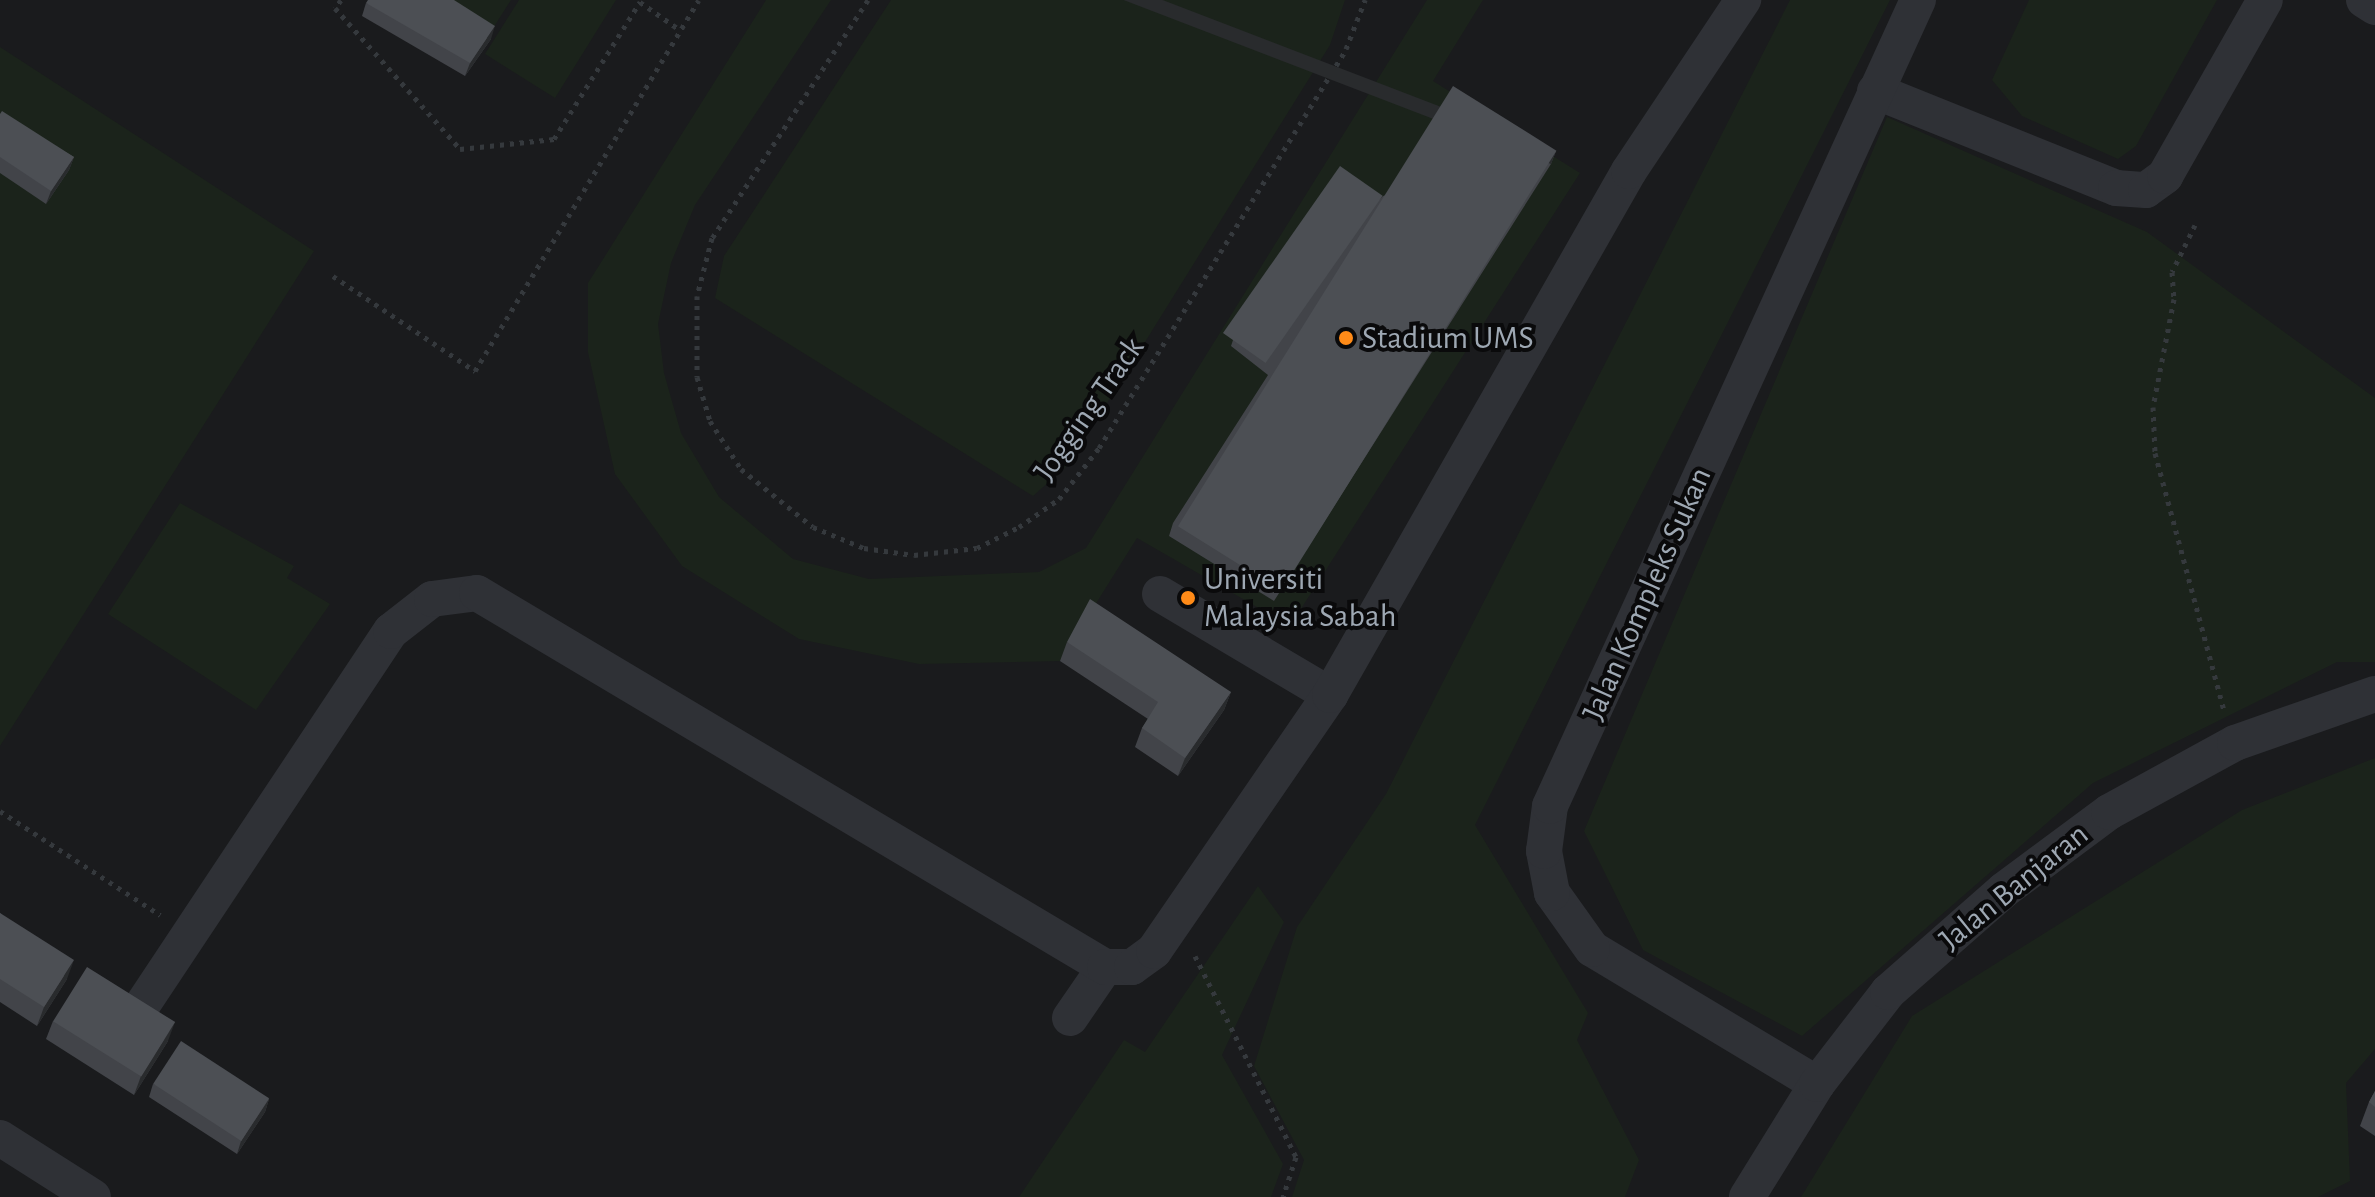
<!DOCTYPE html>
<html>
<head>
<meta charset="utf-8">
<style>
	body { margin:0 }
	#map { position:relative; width:2375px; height:1197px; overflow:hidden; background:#0f0f10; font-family:"Alegreya Sans",sans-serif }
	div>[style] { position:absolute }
	.built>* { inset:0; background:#1a1b1d; transform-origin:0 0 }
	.green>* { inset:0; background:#1b231b }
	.path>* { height:5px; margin-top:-2.5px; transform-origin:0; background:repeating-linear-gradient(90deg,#35393d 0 4px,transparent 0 10px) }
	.minor>* { height:36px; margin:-18px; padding:0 18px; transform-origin:18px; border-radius:18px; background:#2f3136 }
	.wall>* { inset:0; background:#424449 }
	.shaded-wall>* { inset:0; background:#292b2d; transform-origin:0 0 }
	.building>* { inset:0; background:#4c4f54; transform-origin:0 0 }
	.dots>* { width:22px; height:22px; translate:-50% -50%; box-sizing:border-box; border:4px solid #0a0a0b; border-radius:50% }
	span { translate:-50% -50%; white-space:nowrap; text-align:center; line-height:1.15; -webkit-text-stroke:8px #0a0a0b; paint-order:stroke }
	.poi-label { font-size:32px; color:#9ea8b3 }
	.left { translate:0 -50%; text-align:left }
	.street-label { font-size:32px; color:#9ea8b3 }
</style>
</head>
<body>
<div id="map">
	<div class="built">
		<i style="left:0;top:0;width:2375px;height:1197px"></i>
	</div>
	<div class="green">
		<i style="clip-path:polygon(436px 0,511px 0,490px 33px)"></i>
		<i style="clip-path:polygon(519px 0,616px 0,555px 98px,485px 54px)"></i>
		<i style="clip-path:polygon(766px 0,831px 0,695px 205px,671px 263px,658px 324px,664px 373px,681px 433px,719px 497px,793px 559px,869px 579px,1039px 572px,1086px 548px,1427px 0,1483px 0,1433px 81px,1580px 173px,1290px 626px,1137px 538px,1060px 661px,919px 664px,799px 639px,682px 566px,615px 474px,588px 352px,588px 283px)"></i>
		<i style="clip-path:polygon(891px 0,1345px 0,1330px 45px,1069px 464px,1033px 496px,715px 298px,724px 256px)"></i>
		<i style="clip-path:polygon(1790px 0,1890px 0,1475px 825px,1588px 1013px,1577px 1040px,1639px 1160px,1625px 1197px,1292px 1197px,1304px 1160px,1254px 1066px,1297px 927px,1386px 794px)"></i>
		<i style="clip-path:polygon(2029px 0,2217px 0,2136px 146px,2118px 159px,2022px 116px,1992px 80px)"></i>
		<i style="clip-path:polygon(0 47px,314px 251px,0 746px)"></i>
		<i style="clip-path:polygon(1887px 117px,2147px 232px,2375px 398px,2375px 662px,2337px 662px,2093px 783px,1802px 1036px,1643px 950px,1584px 831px)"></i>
		<i style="clip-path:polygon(180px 503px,294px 566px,287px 578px,330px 604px,256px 710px,108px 614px)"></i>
		<i style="clip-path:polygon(2375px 758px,2375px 1049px,2346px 1083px,2350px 1181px,2318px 1197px,1801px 1197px,1912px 1016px,2242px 810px)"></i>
		<i style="clip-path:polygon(1258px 886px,1284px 922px,1222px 1055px,1283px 1164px,1271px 1197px,1019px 1197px,1124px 1040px,1145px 1052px)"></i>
	</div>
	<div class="path">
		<i style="left:341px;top:0;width:10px;rotate:127deg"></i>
		<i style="left:335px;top:8px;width:188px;rotate:48.4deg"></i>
		<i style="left:460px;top:149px;width:95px;rotate:-6.1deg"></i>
		<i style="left:554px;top:139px;width:162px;rotate:-57.9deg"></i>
		<i style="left:640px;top:2px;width:49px;rotate:35deg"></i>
		<i style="left:868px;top:0;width:285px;rotate:123.2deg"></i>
		<i style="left:712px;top:238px;width:60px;rotate:104.5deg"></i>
		<i style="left:697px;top:296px;width:81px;rotate:90deg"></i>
		<i style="left:697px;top:377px;width:46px;rotate:73.5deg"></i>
		<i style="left:710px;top:421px;width:57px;rotate:57.1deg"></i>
		<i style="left:741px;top:469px;width:92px;rotate:38.9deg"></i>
		<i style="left:813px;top:527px;width:55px;rotate:22.4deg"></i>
		<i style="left:864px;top:548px;width:50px;rotate:8deg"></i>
		<i style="left:914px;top:555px;width:63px;rotate:-6.3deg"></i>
		<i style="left:977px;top:548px;width:47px;rotate:-26.6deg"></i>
		<i style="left:1019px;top:527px;width:49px;rotate:-35deg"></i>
		<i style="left:1059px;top:499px;width:65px;rotate:-51.9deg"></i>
		<i style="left:1099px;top:448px;width:469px;rotate:-58.2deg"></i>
		<i style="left:1346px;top:49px;width:53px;rotate:-68.8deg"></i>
		<i style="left:2195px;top:225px;width:52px;rotate:116.1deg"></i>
		<i style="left:2172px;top:272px;width:27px;rotate:86deg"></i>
		<i style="left:2174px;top:299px;width:110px;rotate:101deg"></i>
		<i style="left:2153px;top:407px;width:46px;rotate:87.5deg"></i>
		<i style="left:2155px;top:453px;width:267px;rotate:75deg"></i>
		<i style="left:333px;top:276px;width:171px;rotate:33.8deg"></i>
		<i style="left:475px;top:371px;width:433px;rotate:-58.9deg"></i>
		<i style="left:0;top:811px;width:191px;rotate:33deg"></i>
		<i style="left:1195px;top:956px;width:225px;rotate:63.3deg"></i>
		<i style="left:1296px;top:1157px;width:42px;rotate:108deg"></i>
	</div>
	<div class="minor">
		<i style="left:2364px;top:0;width:13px;rotate:32deg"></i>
		<i style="left:1875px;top:91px;width:260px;rotate:21.9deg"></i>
		<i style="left:2116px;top:188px;width:30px;rotate:4deg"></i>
		<i style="left:2146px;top:190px;width:24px;rotate:-36deg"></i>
		<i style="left:2165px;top:176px;width:202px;rotate:-60.4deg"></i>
		<i style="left:1160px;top:594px;width:198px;rotate:30.7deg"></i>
		<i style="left:1070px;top:1018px;width:62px;rotate:-55.5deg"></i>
		<i style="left:133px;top:1019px;width:466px;rotate:-56.4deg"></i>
		<i style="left:391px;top:631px;width:52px;rotate:-38deg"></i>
		<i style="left:432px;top:599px;width:45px;rotate:-7.6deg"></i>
		<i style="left:477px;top:593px;width:731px;rotate:30.78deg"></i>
		<i style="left:1105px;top:967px;width:27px"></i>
		<i style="left:1132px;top:967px;width:27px;rotate:-36deg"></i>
		<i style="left:1154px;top:951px;width:311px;rotate:-55.5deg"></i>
		<i style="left:1330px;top:695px;width:603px;rotate:-60.29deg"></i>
		<i style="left:1629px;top:171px;width:206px;rotate:-56.3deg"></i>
		<i style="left:1817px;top:1084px;width:262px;rotate:-149deg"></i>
		<i style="left:1592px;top:949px;width:69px;rotate:-125.5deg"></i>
		<i style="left:1552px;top:893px;width:43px;rotate:-100.8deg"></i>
		<i style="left:1544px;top:851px;width:45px;rotate:-82.4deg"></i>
		<i style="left:1550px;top:806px;width:886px;rotate:-65.46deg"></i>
		<i style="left:0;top:1138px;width:110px;rotate:32.4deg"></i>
		<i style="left:1747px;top:1197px;width:133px;rotate:-58.2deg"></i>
		<i style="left:1817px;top:1084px;width:116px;rotate:-52.3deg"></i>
		<i style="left:1888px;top:992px;width:154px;rotate:-41.3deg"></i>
		<i style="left:2004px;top:890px;width:131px;rotate:-36.6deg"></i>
		<i style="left:2109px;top:812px;width:144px;rotate:-28.7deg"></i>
		<i style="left:2235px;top:743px;width:148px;rotate:-19.3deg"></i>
	</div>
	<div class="wall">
		<i style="clip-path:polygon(366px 3px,491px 39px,465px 76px,362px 16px)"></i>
		<i style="clip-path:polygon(0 114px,74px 157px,69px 170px,46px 204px,0 173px)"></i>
		<i style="clip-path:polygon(1556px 151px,1551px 164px,1274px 601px,1169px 536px,1173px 523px,1268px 375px,1231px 346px,1233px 340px,1383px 196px)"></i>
		<i style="clip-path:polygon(1067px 642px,1231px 692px,1224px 710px,1178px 776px,1135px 747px,1142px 728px,1148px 719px,1060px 661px)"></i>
		<i style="clip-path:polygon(0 913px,67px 979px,37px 1026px,0 1002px)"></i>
		<i style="clip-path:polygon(53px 1021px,168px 1041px,134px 1095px,46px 1039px)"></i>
		<i style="clip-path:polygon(153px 1084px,269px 1099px,265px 1112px,237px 1154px,149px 1097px)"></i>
		<i style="clip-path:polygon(2375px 1091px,2375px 1136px,2360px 1126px,2369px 1102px)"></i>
	</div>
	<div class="shaded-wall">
		<i style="clip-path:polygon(495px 26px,491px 39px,465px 76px,470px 63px)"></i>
		<i style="left:1556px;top:151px;width:14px;height:517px;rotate:111deg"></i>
		<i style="clip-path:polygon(74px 157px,69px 170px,46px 204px,51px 191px)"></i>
		<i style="clip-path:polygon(1231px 692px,1224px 710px,1178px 776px,1185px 758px)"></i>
		<i style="clip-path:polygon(74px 960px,67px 979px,37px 1026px,44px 1007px)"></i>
		<i style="clip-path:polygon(175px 1022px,168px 1041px,134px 1095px,141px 1076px)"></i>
		<i style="clip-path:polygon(269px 1099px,265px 1112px,237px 1154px,241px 1141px)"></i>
	</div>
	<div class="building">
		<i style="clip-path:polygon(368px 0,454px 0,495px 26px,470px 63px,366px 3px)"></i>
		<i style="left:1453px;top:86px;width:122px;height:519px;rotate:32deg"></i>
		<i style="clip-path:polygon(2px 111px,74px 157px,51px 191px,0 157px,0 114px)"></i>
		<i style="left:1340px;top:166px;width:52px;height:204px;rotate:35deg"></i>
		<i style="clip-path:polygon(1090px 599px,1231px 692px,1185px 758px,1142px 728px,1158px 702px,1067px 642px)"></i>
		<i style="clip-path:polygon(0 913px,74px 960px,44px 1007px,0 979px)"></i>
		<i style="left:87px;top:967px;width:104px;height:64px;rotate:32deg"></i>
		<i style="left:181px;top:1041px;width:105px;height:51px;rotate:33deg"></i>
		<i style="clip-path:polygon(2375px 1091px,2375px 1107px,2369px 1102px)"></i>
	</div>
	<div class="dots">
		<i style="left:1346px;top:338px;background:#ff8b18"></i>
		<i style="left:1188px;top:598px;background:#ff8b18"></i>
	</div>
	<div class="poi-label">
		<span class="left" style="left:1362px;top:338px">Stadium UMS</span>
		<span class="left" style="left:1204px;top:598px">Universiti<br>Malaysia Sabah</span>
	</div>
	<div class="street-label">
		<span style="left:1089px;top:409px;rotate:-55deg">Jogging Track</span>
		<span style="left:1647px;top:594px;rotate:-66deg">Jalan Kompleks Sukan</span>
		<span style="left:2014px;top:887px;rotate:-39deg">Jalan Banjaran</span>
	</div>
</div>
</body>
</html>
